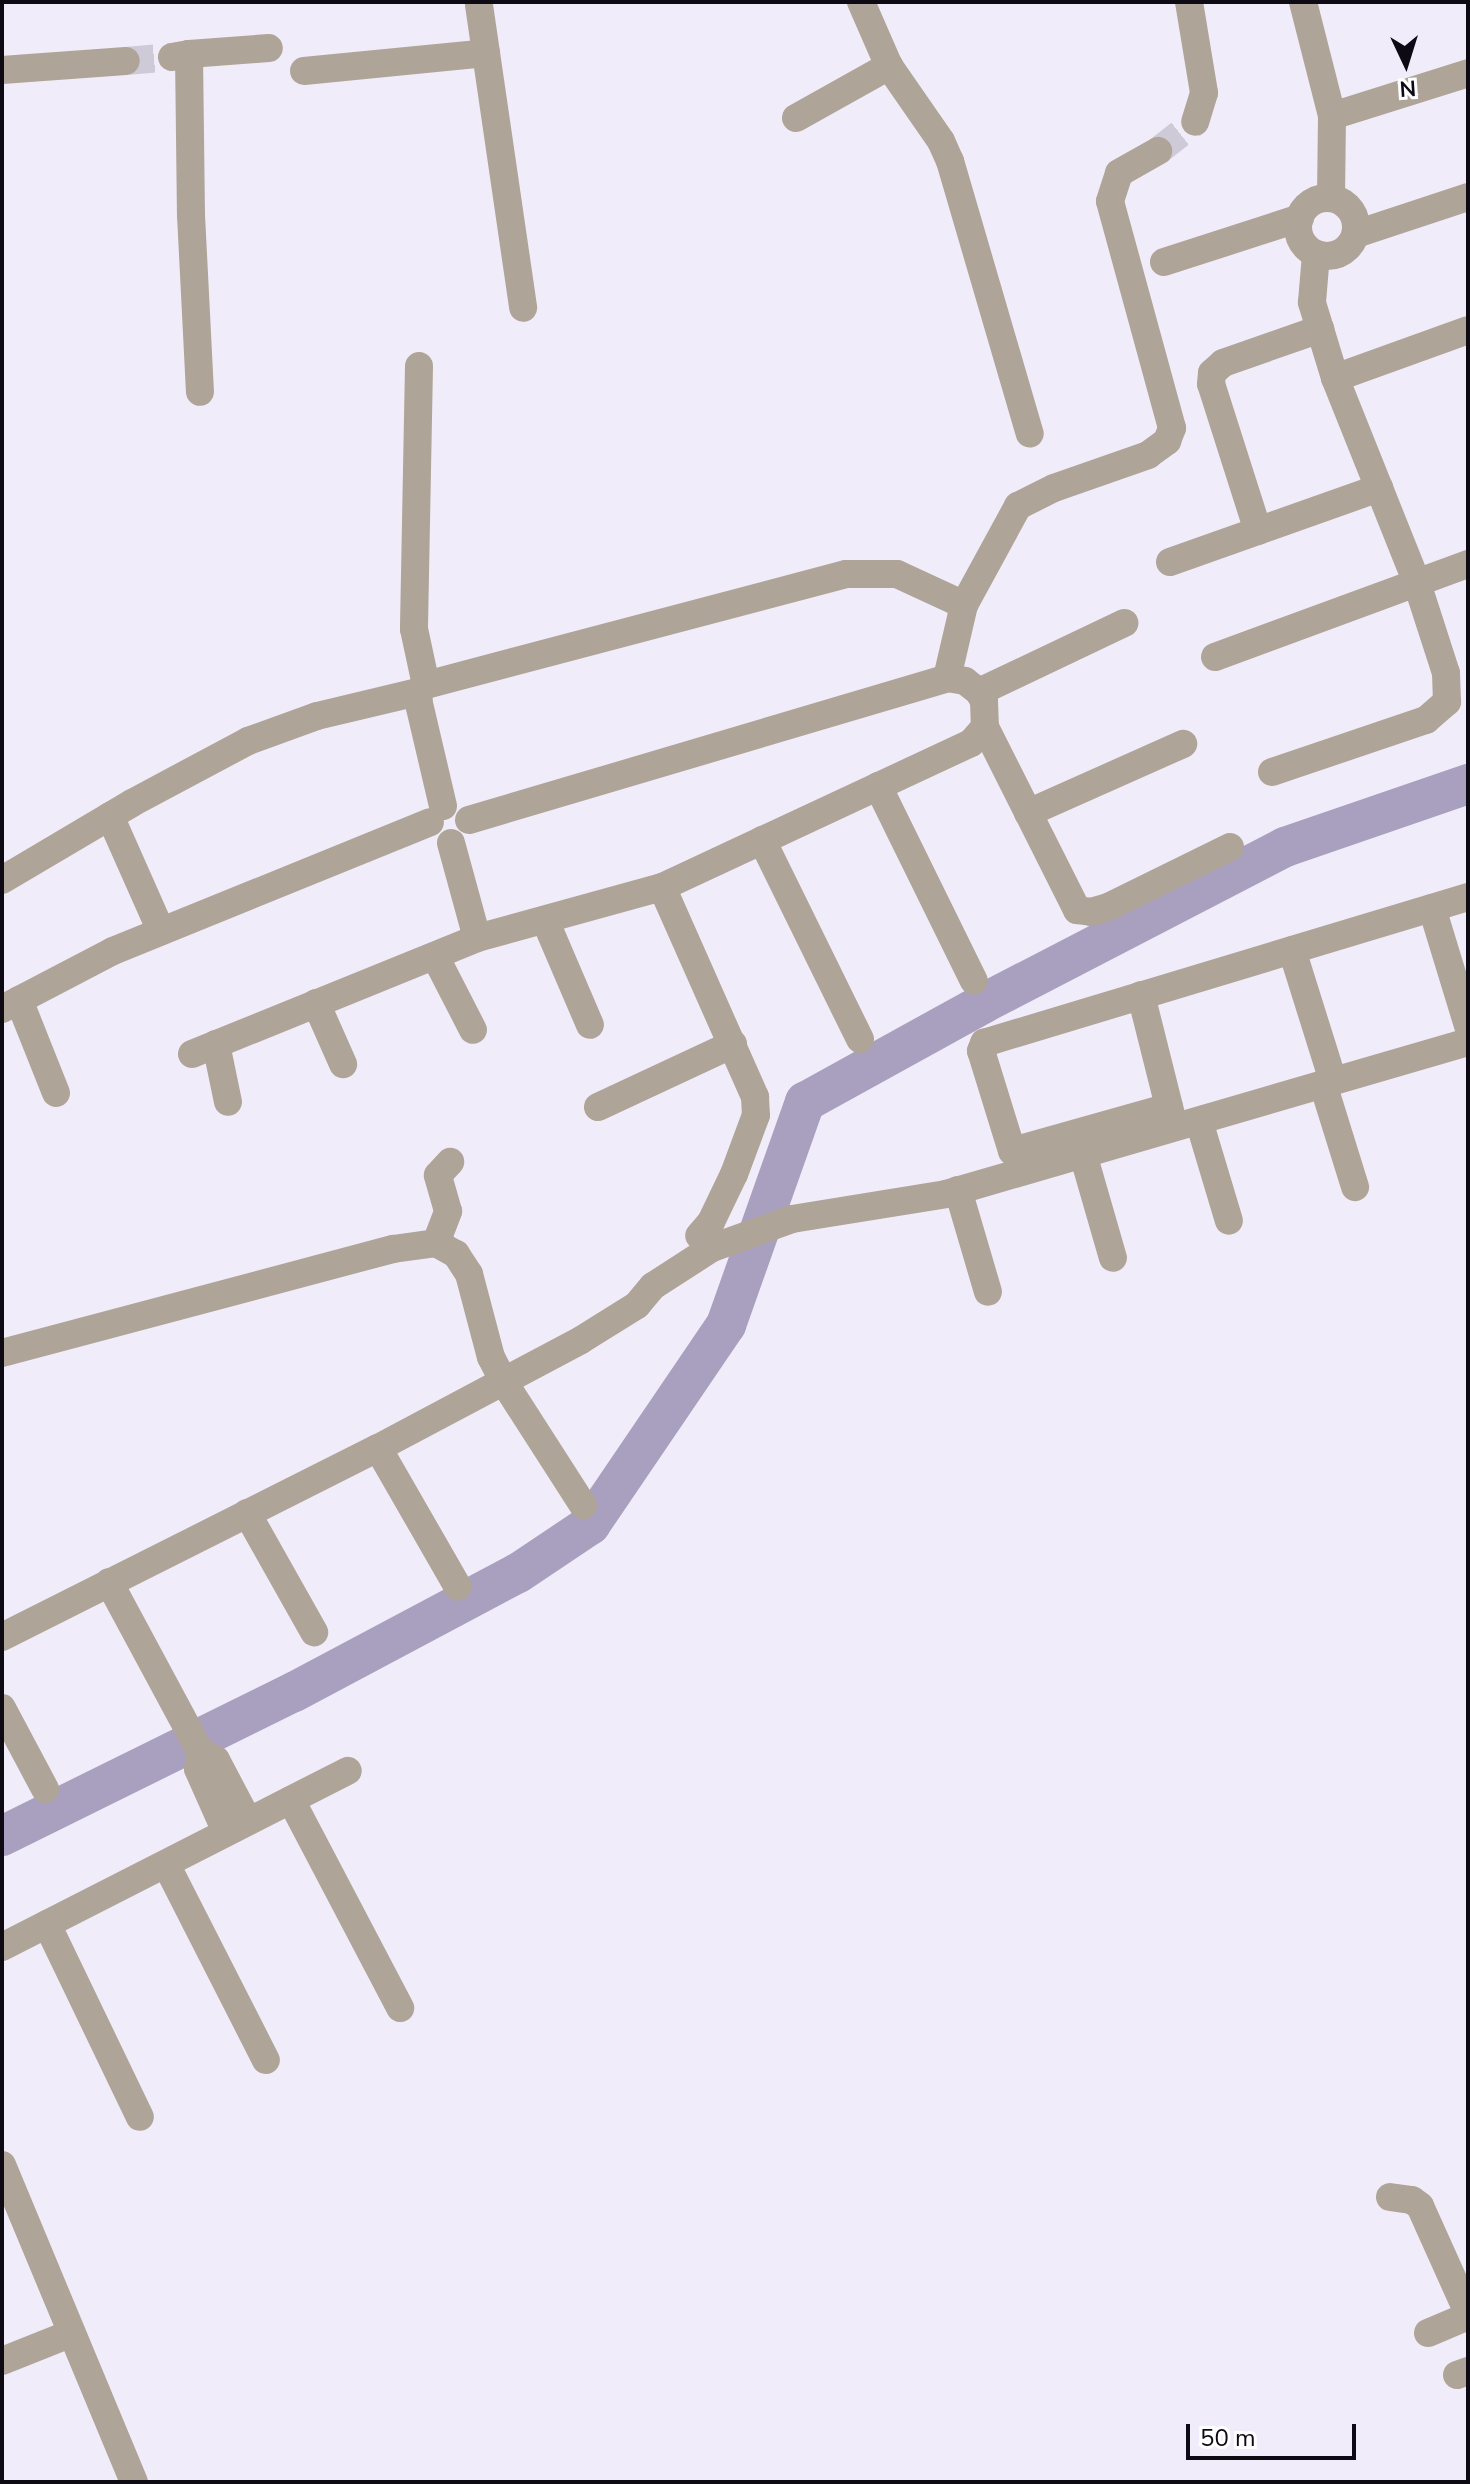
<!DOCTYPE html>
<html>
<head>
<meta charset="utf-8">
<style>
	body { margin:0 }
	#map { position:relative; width:1470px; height:2484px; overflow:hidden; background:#f0ecfa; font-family:"Nunito Sans",sans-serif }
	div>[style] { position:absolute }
	.river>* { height:40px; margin:-20px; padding:0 20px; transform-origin:20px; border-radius:20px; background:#a99fbf }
	.minor-tunnel>* { height:28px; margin-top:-14px; transform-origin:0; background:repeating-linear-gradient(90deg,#cecad8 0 28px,transparent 0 42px) }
	.minor>* { height:28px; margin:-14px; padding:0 14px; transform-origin:14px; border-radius:14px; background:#afa498 }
	.minor>.ring { margin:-14px; padding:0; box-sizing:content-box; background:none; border:28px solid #afa498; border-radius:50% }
	span { translate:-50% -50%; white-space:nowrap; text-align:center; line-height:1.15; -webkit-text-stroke:6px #fff; paint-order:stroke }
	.frame { position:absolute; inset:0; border:4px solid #0d0a14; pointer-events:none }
	.north { position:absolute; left:1366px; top:24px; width:80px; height:80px; -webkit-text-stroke:6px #fff; paint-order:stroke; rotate:176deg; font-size:22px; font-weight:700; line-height:32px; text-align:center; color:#0d0a14 }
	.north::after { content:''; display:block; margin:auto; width:28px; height:36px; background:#0d0a14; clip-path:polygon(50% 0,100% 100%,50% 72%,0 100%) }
	.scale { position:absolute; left:1186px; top:2424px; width:170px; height:36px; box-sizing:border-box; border:4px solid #0d0a14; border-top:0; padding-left:10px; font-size:24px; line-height:28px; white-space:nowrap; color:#0d0a14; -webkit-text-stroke:6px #fff; paint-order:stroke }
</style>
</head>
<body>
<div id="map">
	<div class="river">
		<i style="left:2px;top:1836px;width:326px;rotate:-26.3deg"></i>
		<i style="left:294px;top:1692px;width:254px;rotate:-28deg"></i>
		<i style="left:518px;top:1573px;width:87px;rotate:-33.7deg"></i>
		<i style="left:590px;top:1525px;width:242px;rotate:-55.8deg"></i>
		<i style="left:726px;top:1325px;width:237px;rotate:-70.5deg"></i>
		<i style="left:805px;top:1102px;width:205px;rotate:-28.9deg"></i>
		<i style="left:984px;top:1003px;width:339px;rotate:-27.4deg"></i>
		<i style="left:1285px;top:847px;width:194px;rotate:-19deg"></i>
	</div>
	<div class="minor-tunnel">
		<i style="left:126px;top:61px;width:46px;rotate:-5deg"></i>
		<i style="left:1158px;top:151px;width:47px;rotate:-38.1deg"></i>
	</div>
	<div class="minor">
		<i style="left:861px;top:2px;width:70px;rotate:66.4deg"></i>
		<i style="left:889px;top:66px;width:91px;rotate:55.3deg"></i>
		<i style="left:941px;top:141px;width:22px;rotate:66deg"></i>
		<i style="left:950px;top:161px;width:284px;rotate:73.7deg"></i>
		<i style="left:1189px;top:2px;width:92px;rotate:80.6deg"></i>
		<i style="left:1204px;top:93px;width:30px;rotate:107deg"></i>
		<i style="left:1303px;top:2px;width:118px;rotate:75.7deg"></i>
		<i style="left:1332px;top:116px;width:82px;rotate:90.7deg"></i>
		<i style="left:479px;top:5px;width:306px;rotate:81.7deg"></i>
		<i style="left:189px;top:54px;width:80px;rotate:-4.3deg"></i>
		<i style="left:172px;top:57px;width:17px;rotate:-10deg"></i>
		<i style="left:189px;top:54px;width:161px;rotate:89.3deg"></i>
		<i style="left:191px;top:215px;width:177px;rotate:87.1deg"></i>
		<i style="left:2px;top:70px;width:124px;rotate:-4.2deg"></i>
		<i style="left:304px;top:71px;width:183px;rotate:-5.6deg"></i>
		<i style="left:1332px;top:116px;width:143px;rotate:-17.5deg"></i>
		<i style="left:796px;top:118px;width:107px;rotate:-29.2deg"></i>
		<i class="ring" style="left:1298px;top:198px;width:30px;height:30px"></i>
		<i style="left:1356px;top:234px;width:118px;rotate:-18.3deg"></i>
		<i style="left:1164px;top:262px;width:143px;rotate:-17.9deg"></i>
		<i style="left:419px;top:366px;width:263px;rotate:91.1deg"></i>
		<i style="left:414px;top:629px;width:57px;rotate:77.9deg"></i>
		<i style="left:1335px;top:378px;width:141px;rotate:-19.8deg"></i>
		<i style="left:1258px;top:531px;width:154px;rotate:-107.7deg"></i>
		<i style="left:1211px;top:384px;width:11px;rotate:-85deg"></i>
		<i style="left:1212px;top:373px;width:15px;rotate:-42deg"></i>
		<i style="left:1223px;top:363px;width:103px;rotate:-19.3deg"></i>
		<i style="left:1170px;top:562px;width:222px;rotate:-19.5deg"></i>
		<i style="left:1215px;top:657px;width:270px;rotate:-20.2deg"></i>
		<i style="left:947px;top:678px;width:75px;rotate:-76.9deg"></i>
		<i style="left:964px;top:605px;width:113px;rotate:-61.4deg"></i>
		<i style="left:1018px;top:506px;width:40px;rotate:-26.6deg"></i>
		<i style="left:1054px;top:488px;width:100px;rotate:-19.3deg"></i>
		<i style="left:1148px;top:455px;width:24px;rotate:-36deg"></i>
		<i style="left:1167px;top:441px;width:14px;rotate:-69deg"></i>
		<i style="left:1172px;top:428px;width:235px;rotate:-105.3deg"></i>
		<i style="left:1110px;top:201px;width:29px;rotate:-72deg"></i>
		<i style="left:1119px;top:173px;width:45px;rotate:-29.4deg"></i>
		<i style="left:979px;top:692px;width:161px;rotate:-25.4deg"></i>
		<i style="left:985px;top:727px;width:205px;rotate:63.3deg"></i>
		<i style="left:1077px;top:910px;width:14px;rotate:8deg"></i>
		<i style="left:1091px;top:912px;width:18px;rotate:-16deg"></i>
		<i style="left:1108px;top:907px;width:136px;rotate:-26.2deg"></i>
		<i style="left:1272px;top:772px;width:163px;rotate:-18.7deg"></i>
		<i style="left:1426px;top:720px;width:28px;rotate:-41deg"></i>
		<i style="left:1447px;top:702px;width:29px;rotate:-92deg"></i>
		<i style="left:1446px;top:673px;width:95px;rotate:-107.9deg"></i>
		<i style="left:1417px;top:583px;width:221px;rotate:-111.8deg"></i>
		<i style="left:1335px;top:378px;width:51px;rotate:-107deg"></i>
		<i style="left:1320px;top:329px;width:28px;rotate:-107deg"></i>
		<i style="left:1312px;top:302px;width:48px;rotate:-85.2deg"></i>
		<i style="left:878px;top:786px;width:217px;rotate:63.8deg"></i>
		<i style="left:443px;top:806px;width:105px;rotate:-103.2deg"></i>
		<i style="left:419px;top:704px;width:12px;rotate:-95deg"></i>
		<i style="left:418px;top:692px;width:11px;rotate:-41deg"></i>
		<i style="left:426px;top:685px;width:434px;rotate:-14.8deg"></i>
		<i style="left:846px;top:574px;width:51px"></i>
		<i style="left:897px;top:574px;width:74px;rotate:24.8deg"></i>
		<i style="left:1028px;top:813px;width:170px;rotate:-24deg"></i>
		<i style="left:110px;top:816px;width:126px;rotate:66.1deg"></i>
		<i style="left:469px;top:820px;width:499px;rotate:-16.5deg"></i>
		<i style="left:947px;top:678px;width:18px;rotate:9deg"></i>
		<i style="left:965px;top:681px;width:18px;rotate:38deg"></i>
		<i style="left:979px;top:692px;width:10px;rotate:61deg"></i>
		<i style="left:984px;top:701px;width:26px;rotate:88deg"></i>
		<i style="left:985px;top:727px;width:21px;rotate:131deg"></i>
		<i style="left:971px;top:743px;width:341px;rotate:155deg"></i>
		<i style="left:762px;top:840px;width:222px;rotate:63.8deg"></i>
		<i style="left:451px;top:843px;width:98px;rotate:74.7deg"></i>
		<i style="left:477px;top:938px;width:192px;rotate:-15.4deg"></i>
		<i style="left:662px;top:887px;width:230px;rotate:66.1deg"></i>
		<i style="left:755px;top:1097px;width:18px;rotate:87deg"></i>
		<i style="left:756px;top:1115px;width:63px;rotate:110.4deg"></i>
		<i style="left:734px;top:1174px;width:53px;rotate:115.6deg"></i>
		<i style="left:711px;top:1222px;width:18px;rotate:131deg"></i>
		<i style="left:2px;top:880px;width:151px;rotate:-30.6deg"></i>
		<i style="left:132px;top:803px;width:132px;rotate:-28.1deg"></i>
		<i style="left:248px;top:741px;width:73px;rotate:-19.9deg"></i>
		<i style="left:317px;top:716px;width:104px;rotate:-13.4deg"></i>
		<i style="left:1432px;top:908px;width:123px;rotate:73deg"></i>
		<i style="left:545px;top:920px;width:114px;rotate:66.8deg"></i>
		<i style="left:1292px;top:950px;width:137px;rotate:72.6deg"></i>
		<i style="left:435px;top:956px;width:83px;rotate:62.8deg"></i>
		<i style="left:1141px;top:995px;width:131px;rotate:75.9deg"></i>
		<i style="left:19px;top:1000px;width:100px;rotate:68.3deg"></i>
		<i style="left:316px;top:1003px;width:67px;rotate:66.1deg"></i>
		<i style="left:2px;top:1009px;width:125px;rotate:-27.6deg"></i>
		<i style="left:113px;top:951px;width:342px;rotate:-22.1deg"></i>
		<i style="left:216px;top:1044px;width:59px;rotate:78.3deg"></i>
		<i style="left:192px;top:1054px;width:308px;rotate:-22.1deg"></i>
		<i style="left:1323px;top:1084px;width:108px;rotate:72.7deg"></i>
		<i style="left:598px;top:1107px;width:149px;rotate:-25deg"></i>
		<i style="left:1169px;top:1107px;width:163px;rotate:164.3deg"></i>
		<i style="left:1012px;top:1151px;width:105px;rotate:-107.2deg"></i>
		<i style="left:981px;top:1051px;width:9px;rotate:-69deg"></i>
		<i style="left:984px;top:1043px;width:506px;rotate:-16.79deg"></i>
		<i style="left:1199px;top:1121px;width:104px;rotate:73.3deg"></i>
		<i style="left:1083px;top:1154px;width:108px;rotate:73.9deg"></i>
		<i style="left:958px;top:1190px;width:106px;rotate:73.6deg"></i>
		<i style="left:436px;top:1243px;width:34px;rotate:-69deg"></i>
		<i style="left:448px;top:1211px;width:37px;rotate:-106deg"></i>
		<i style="left:438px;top:1175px;width:18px;rotate:-47deg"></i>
		<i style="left:2px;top:1353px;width:405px;rotate:-14.9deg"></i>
		<i style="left:393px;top:1249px;width:43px;rotate:-7.9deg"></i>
		<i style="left:436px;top:1243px;width:23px;rotate:29deg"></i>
		<i style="left:456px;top:1254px;width:24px;rotate:57deg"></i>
		<i style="left:469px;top:1274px;width:86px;rotate:75.2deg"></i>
		<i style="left:491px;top:1357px;width:25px;rotate:63deg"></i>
		<i style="left:502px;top:1379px;width:150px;rotate:57.3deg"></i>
		<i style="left:378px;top:1448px;width:160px;rotate:60.1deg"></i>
		<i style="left:247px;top:1513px;width:137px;rotate:60.6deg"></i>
		<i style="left:109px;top:1582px;width:192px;rotate:61.7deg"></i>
		<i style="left:200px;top:1751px;width:18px;rotate:96deg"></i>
		<i style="left:198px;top:1769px;width:69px;rotate:66deg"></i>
		<i style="left:2px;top:1637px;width:421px;rotate:-26.7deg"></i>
		<i style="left:378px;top:1448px;width:230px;rotate:-28deg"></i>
		<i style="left:581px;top:1340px;width:66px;rotate:-32deg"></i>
		<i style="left:637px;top:1305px;width:25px;rotate:-50deg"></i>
		<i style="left:653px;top:1286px;width:70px;rotate:-32.8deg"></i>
		<i style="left:712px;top:1248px;width:85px;rotate:-19.9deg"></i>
		<i style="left:792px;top:1219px;width:156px;rotate:-9.2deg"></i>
		<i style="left:946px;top:1194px;width:544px;rotate:-16.23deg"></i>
		<i style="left:2px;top:1708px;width:92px;rotate:62deg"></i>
		<i style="left:200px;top:1751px;width:18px;rotate:29deg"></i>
		<i style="left:216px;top:1760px;width:69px;rotate:62.3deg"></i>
		<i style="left:291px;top:1800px;width:235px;rotate:62.3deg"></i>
		<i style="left:166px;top:1864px;width:220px;rotate:63deg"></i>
		<i style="left:47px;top:1924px;width:214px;rotate:64.3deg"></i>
		<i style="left:2px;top:1947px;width:388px;rotate:-27deg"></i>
		<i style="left:2px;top:2165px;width:343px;rotate:67.4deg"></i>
		<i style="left:1390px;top:2197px;width:22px;rotate:8deg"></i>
		<i style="left:1412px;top:2200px;width:10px;rotate:37deg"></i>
		<i style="left:1420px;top:2206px;width:117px;rotate:65.8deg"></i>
		<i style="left:1428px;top:2333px;width:43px;rotate:-23deg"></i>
		<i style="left:2px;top:2361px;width:75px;rotate:-21.8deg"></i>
		<i style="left:1457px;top:2375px;width:12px;rotate:-20deg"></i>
	</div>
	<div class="frame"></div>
	<div class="north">N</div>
	<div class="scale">50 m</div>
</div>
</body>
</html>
